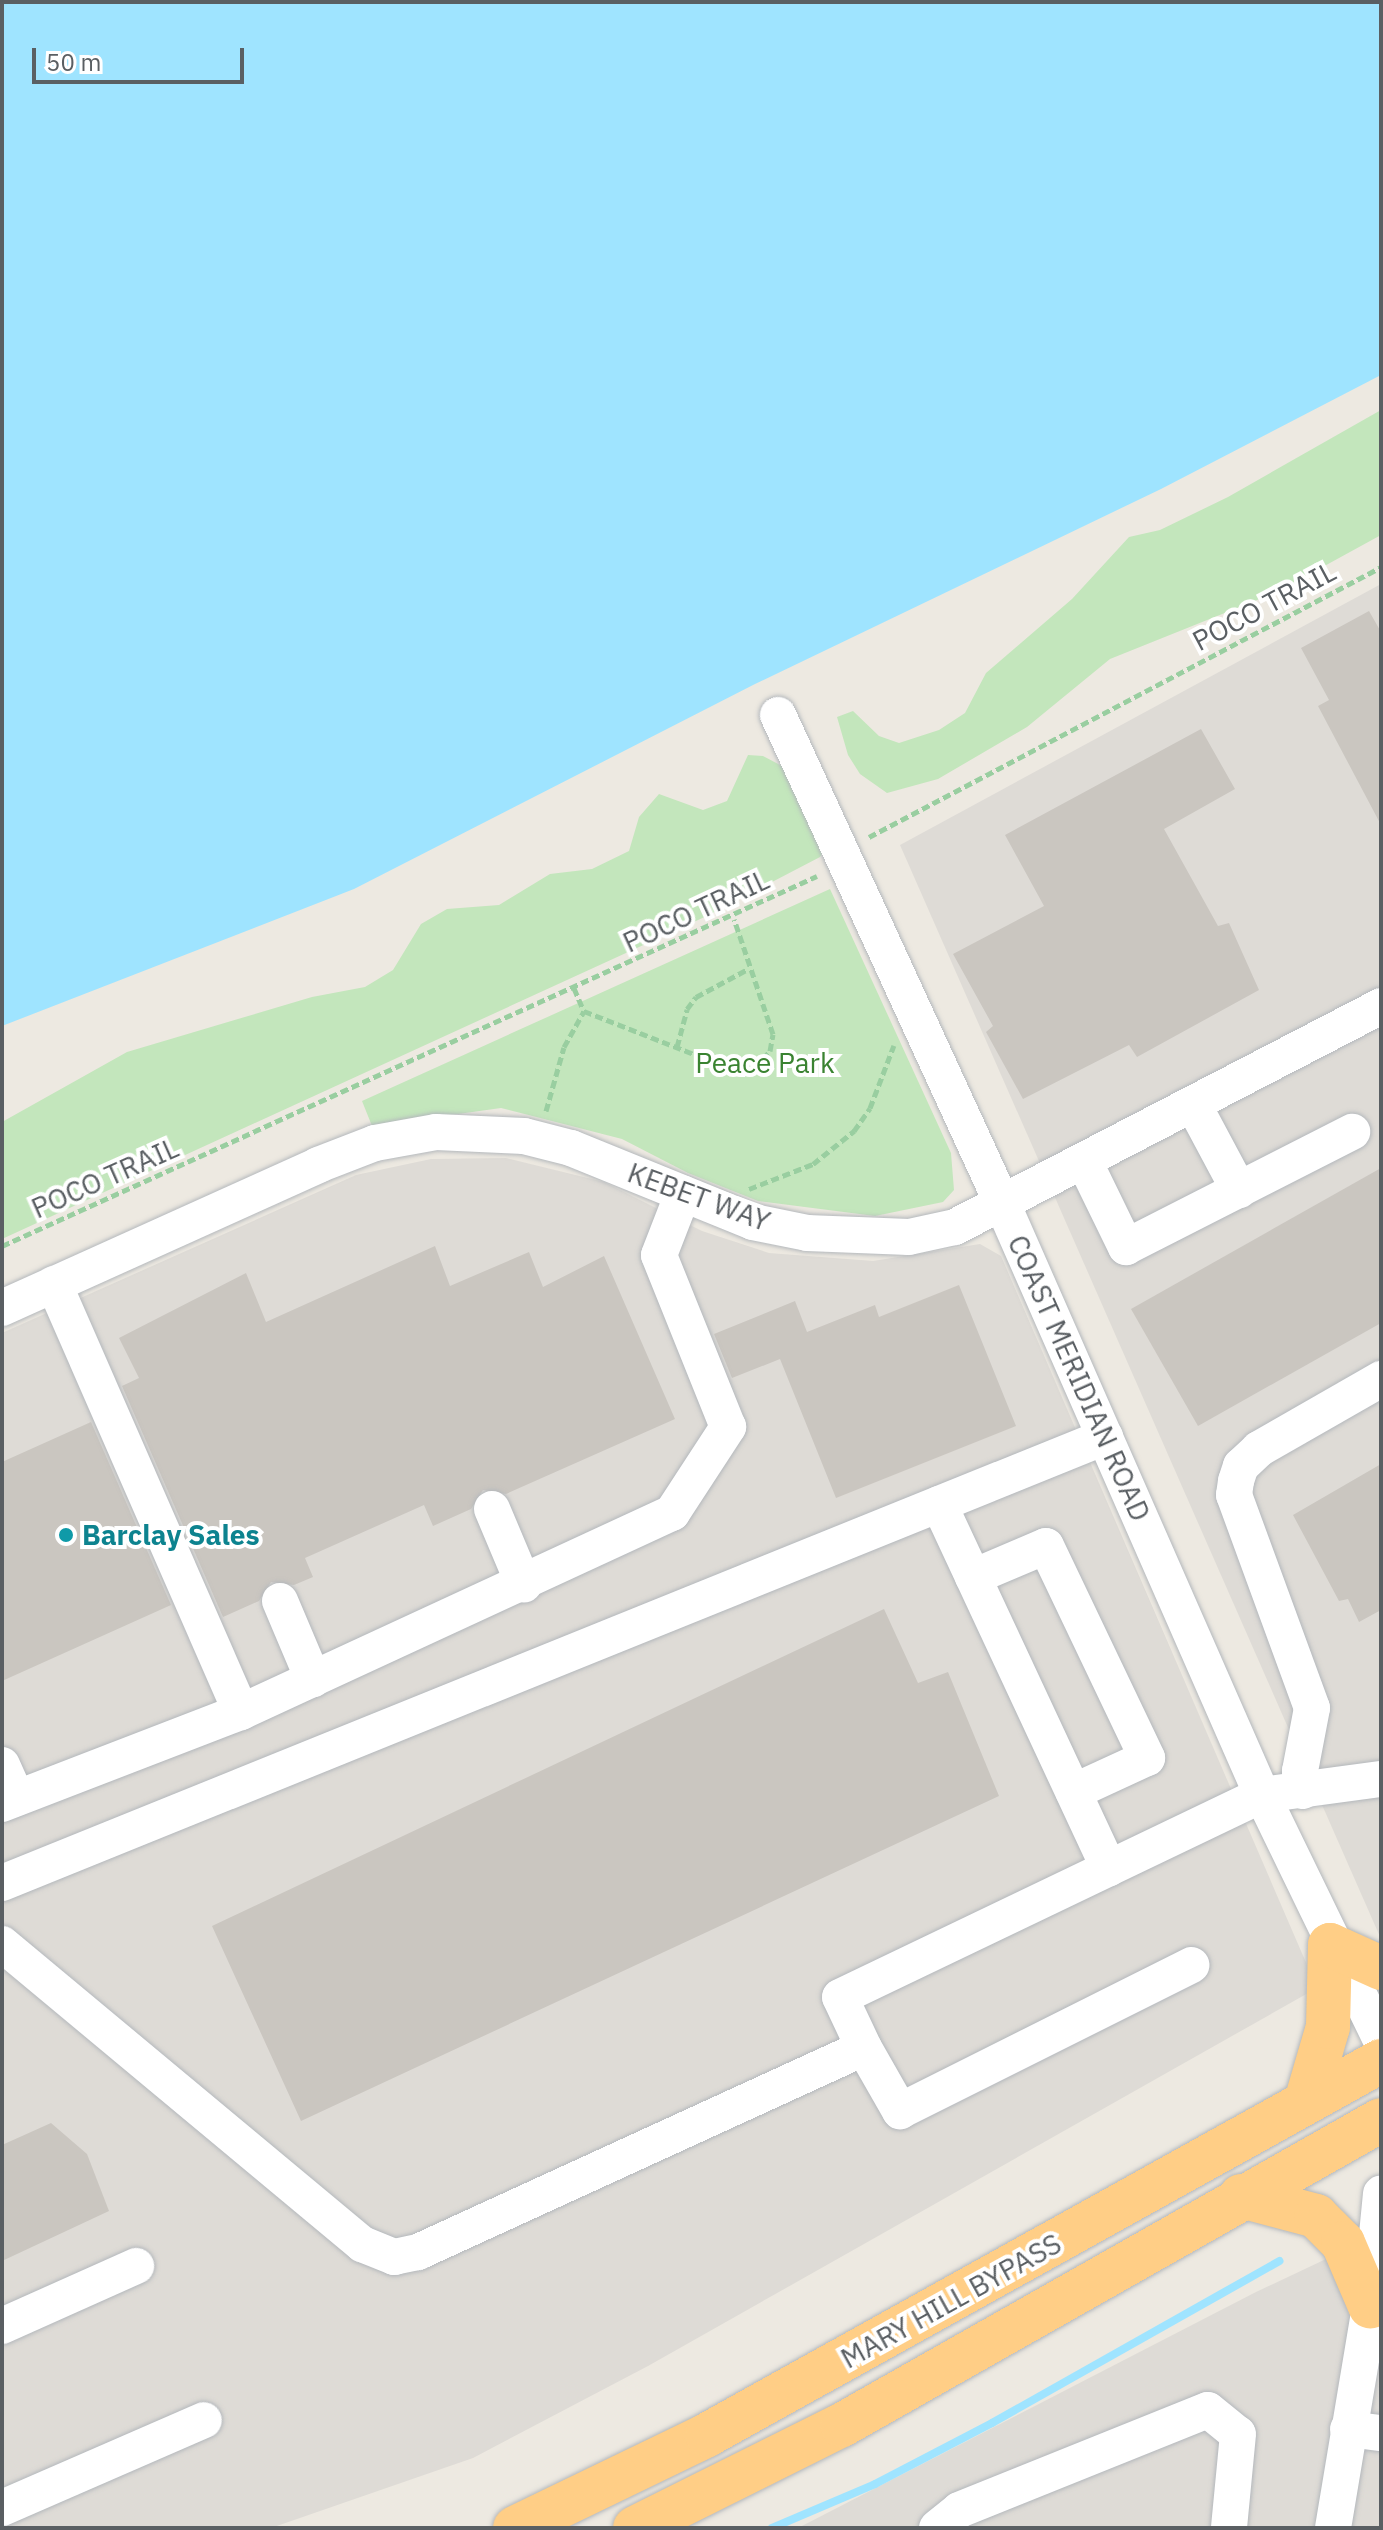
<!DOCTYPE html>
<html>
<head>
<meta charset="utf-8">
<style>
	body { margin:0 }
	#map { position:relative; width:1383px; height:2530px; overflow:hidden; background:#ede9e1; font-family:"IBM Plex Sans",sans-serif }
	div>[style] { position:absolute }
	.industrial>* { inset:0; background:#dedbd6 }
	.green>* { inset:0; background:#c3e6bc }
	.water>* { inset:0; background:#9fe4ff }
	.stream>* { height:8px; margin:-4px; padding:0 4px; transform-origin:4px; border-radius:4px; background:#9fe4ff }
	.building>* { inset:0; background:#cac6c0 }
	.path>* { height:5px; margin-top:-2.5px; transform-origin:0; background:repeating-linear-gradient(90deg,#99cea0 0 8px,transparent 0 12px) }
	.roads { filter:drop-shadow(0 0 2px #b4b8bc) drop-shadow(0 0 2px #b4b8bc) }
	.minor>* { height:36px; margin:-18px; padding:0 18px; transform-origin:18px; border-radius:18px; background:#fff }
	.highway>* { height:44px; margin:-22px; padding:0 22px; transform-origin:22px; border-radius:22px; background:#ffce86 }
	.dots>* { width:22px; height:22px; translate:-50% -50%; box-sizing:border-box; border:4px solid #fff; border-radius:50% }
	span { translate:-50% -50%; white-space:nowrap; text-align:center; line-height:1.15; -webkit-text-stroke:8px #fff; paint-order:stroke }
	.street-label { font-size:28px; color:#5a5f63 }
	.park-label { font-size:28px; color:#3a8331 }
	.culture-label { font-size:28px; color:#0d838f; font-weight:700 }
	.left { translate:0 -50%; text-align:left }
	.frame { position:absolute; inset:0; border:4px solid #5a5f63; pointer-events:none }
	.scale { position:absolute; left:32px; top:48px; width:212px; height:36px; box-sizing:border-box; border:4px solid #5a5f63; border-top:0; padding-left:10px; font-size:24px; line-height:28px; white-space:nowrap; color:#5a5f63; -webkit-text-stroke:6px #fff; paint-order:stroke }
</style>
</head>
<body>
<div id="map">
	<div class="industrial">
		<i style="clip-path:polygon(1381px 584px,1381px 1939px,900px 845px)"></i>
		<i style="clip-path:polygon(506px 1158px,604px 1182px,702px 1231px,769px 1253px,873px 1261px,980px 1244px,1001px 1256px,1317px 1988px,648px 2366px,473px 2458px,271px 2528px,2px 2528px,2px 1333px,356px 1175px,431px 1159px)"></i>
		<i style="clip-path:polygon(1381px 2233px,1381px 2528px,798px 2528px,1256px 2292px)"></i>
	</div>
	<div class="green">
		<i style="clip-path:polygon(1381px 410px,1381px 535px,1277px 592px,1110px 659px,1027px 727px,938px 779px,887px 793px,860px 774px,848px 755px,837px 717px,853px 711px,879px 736px,899px 743px,939px 730px,965px 713px,986px 673px,1072px 599px,1129px 537px,1160px 530px,1228px 497px)"></i>
		<i style="clip-path:polygon(748px 755px,763px 756px,782px 766px,826px 848px,820px 857px,709px 915px,2px 1239px,2px 1122px,127px 1052px,312px 997px,365px 987px,393px 970px,421px 924px,447px 909px,499px 905px,550px 874px,592px 869px,629px 851px,639px 817px,659px 794px,703px 810px,727px 801px)"></i>
		<i style="clip-path:polygon(830px 889px,951px 1153px,954px 1190px,943px 1202px,875px 1216px,758px 1201px,688px 1173px,622px 1139px,501px 1108px,372px 1126px,362px 1101px)"></i>
	</div>
	<div class="water">
		<i style="clip-path:polygon(2px 2px,1381px 2px,1381px 375px,1161px 489px,755px 684px,354px 889px,2px 1026px)"></i>
	</div>
	<div class="stream">
		<i style="left:772px;top:2528px;width:112px;rotate:-23.1deg"></i>
		<i style="left:875px;top:2484px;width:132px;rotate:-27.5deg"></i>
		<i style="left:992px;top:2423px;width:330px;rotate:-29.4deg"></i>
	</div>
	<div class="building">
		<i style="clip-path:polygon(1369px 611px,1381px 632px,1381px 825px,1318px 706px,1329px 700px,1301px 648px)"></i>
		<i style="clip-path:polygon(1201px 729px,1235px 789px,1164px 829px,1218px 926px,1229px 923px,1259px 990px,1137px 1057px,1129px 1045px,1023px 1099px,986px 1032px,993px 1026px,953px 954px,1044px 906px,1005px 835px)"></i>
		<i style="clip-path:polygon(1381px 1168px,1381px 1323px,1198px 1426px,1131px 1309px)"></i>
		<i style="clip-path:polygon(435px 1246px,450px 1286px,529px 1252px,543px 1287px,604px 1256px,675px 1419px,506px 1494px,483px 1490px,471px 1509px,433px 1526px,424px 1505px,305px 1558px,313px 1577px,294px 1585px,271px 1582px,259px 1601px,223px 1617px,122px 1386px,139px 1378px,119px 1338px,246px 1273px,266px 1322px)"></i>
		<i style="clip-path:polygon(959px 1285px,1016px 1426px,836px 1498px,780px 1359px,732px 1378px,714px 1334px,795px 1301px,807px 1332px,875px 1305px,879px 1317px)"></i>
		<i style="clip-path:polygon(91px 1422px,171px 1605px,2px 1681px,2px 1462px)"></i>
		<i style="clip-path:polygon(1381px 1464px,1381px 1610px,1359px 1622px,1348px 1599px,1339px 1601px,1293px 1515px)"></i>
		<i style="clip-path:polygon(884px 1609px,918px 1683px,948px 1672px,999px 1796px,301px 2121px,212px 1926px)"></i>
		<i style="clip-path:polygon(51px 2123px,87px 2154px,109px 2211px,2px 2261px,2px 2145px)"></i>
	</div>
	<div class="path">
		<i style="left:869px;top:837px;width:579px;rotate:-27.8deg"></i>
		<i style="left:574px;top:988px;width:25px;rotate:67deg"></i>
		<i style="left:584px;top:1011px;width:159px;rotate:21.4deg"></i>
		<i style="left:732px;top:1069px;width:23px;rotate:-2deg"></i>
		<i style="left:755px;top:1068px;width:23px;rotate:-49deg"></i>
		<i style="left:770px;top:1051px;width:17px;rotate:-80deg"></i>
		<i style="left:773px;top:1034px;width:121px;rotate:-108.7deg"></i>
		<i style="left:677px;top:1047px;width:39px;rotate:-75deg"></i>
		<i style="left:687px;top:1009px;width:15px;rotate:-53deg"></i>
		<i style="left:696px;top:997px;width:59px;rotate:-28.3deg"></i>
		<i style="left:546px;top:1111px;width:66px;rotate:-74.3deg"></i>
		<i style="left:564px;top:1047px;width:41px;rotate:-60.9deg"></i>
		<i style="left:749px;top:1189px;width:69px;rotate:-21.3deg"></i>
		<i style="left:813px;top:1164px;width:53px;rotate:-38.8deg"></i>
		<i style="left:854px;top:1131px;width:28px;rotate:-55deg"></i>
		<i style="left:870px;top:1108px;width:67px;rotate:-69.1deg"></i>
		<i style="left:2px;top:1246px;width:895px;rotate:-24.42deg"></i>
	</div>
	<div class="roads">
		<div class="minor">
			<i style="left:778px;top:715px;width:537px;rotate:65.34deg"></i>
			<i style="left:1002px;top:1203px;width:647px;rotate:66.29deg"></i>
			<i style="left:1262px;top:1795px;width:272px;rotate:64.1deg"></i>
			<i style="left:1193px;top:1104px;width:98px;rotate:61.9deg"></i>
			<i style="left:1084px;top:1161px;width:96px;rotate:64deg"></i>
			<i style="left:1126px;top:1247px;width:254px;rotate:-27deg"></i>
			<i style="left:54px;top:1284px;width:467px;rotate:66.4deg"></i>
			<i style="left:241px;top:1712px;width:475px;rotate:-24.8deg"></i>
			<i style="left:672px;top:1513px;width:103px;rotate:-56.9deg"></i>
			<i style="left:728px;top:1427px;width:185px;rotate:-111.9deg"></i>
			<i style="left:659px;top:1255px;width:66px;rotate:-68.8deg"></i>
			<i style="left:2px;top:1308px;width:347px;rotate:-24.3deg"></i>
			<i style="left:318px;top:1165px;width:61px;rotate:-21.1deg"></i>
			<i style="left:375px;top:1143px;width:62px;rotate:-10.2deg"></i>
			<i style="left:436px;top:1132px;width:88px;rotate:2.6deg"></i>
			<i style="left:524px;top:1136px;width:49px;rotate:14.3deg"></i>
			<i style="left:571px;top:1148px;width:196px;rotate:22.1deg"></i>
			<i style="left:753px;top:1222px;width:55px;rotate:11.5deg"></i>
			<i style="left:807px;top:1233px;width:102px;rotate:2.2deg"></i>
			<i style="left:909px;top:1237px;width:47px;rotate:-12.3deg"></i>
			<i style="left:955px;top:1227px;width:480px;rotate:-27.4deg"></i>
			<i style="left:939px;top:1504px;width:402px;rotate:65deg"></i>
			<i style="left:492px;top:1509px;width:82px;rotate:67.2deg"></i>
			<i style="left:973px;top:1577px;width:79px;rotate:-23deg"></i>
			<i style="left:1046px;top:1546px;width:235px;rotate:64.5deg"></i>
			<i style="left:1147px;top:1758px;width:81px;rotate:155.3deg"></i>
			<i style="left:280px;top:1601px;width:85px;rotate:67.1deg"></i>
			<i style="left:2px;top:1765px;width:36px;rotate:66deg"></i>
			<i style="left:1303px;top:1791px;width:20px;rotate:-99deg"></i>
			<i style="left:1300px;top:1771px;width:64px;rotate:-79.2deg"></i>
			<i style="left:1312px;top:1708px;width:227px;rotate:-110.1deg"></i>
			<i style="left:1234px;top:1495px;width:14px;rotate:-82deg"></i>
			<i style="left:1236px;top:1481px;width:16px;rotate:-72deg"></i>
			<i style="left:1241px;top:1466px;width:25px;rotate:-43deg"></i>
			<i style="left:1259px;top:1449px;width:141px;rotate:-29.8deg"></i>
			<i style="left:2px;top:1804px;width:256px;rotate:-21.1deg"></i>
			<i style="left:2px;top:1883px;width:1190px;rotate:-22.02deg"></i>
			<i style="left:2px;top:1944px;width:469px;rotate:39.8deg"></i>
			<i style="left:362px;top:2244px;width:35px;rotate:22deg"></i>
			<i style="left:394px;top:2257px;width:25px;rotate:-12deg"></i>
			<i style="left:418px;top:2252px;width:490px;rotate:-24.6deg"></i>
			<i style="left:864px;top:2048px;width:56px;rotate:-115.2deg"></i>
			<i style="left:840px;top:1997px;width:468px;rotate:-25.6deg"></i>
			<i style="left:1262px;top:1795px;width:120px;rotate:-7.7deg"></i>
			<i style="left:864px;top:2048px;width:73px;rotate:60.3deg"></i>
			<i style="left:900px;top:2111px;width:326px;rotate:-26.6deg"></i>
			<i style="left:2px;top:2326px;width:147px;rotate:-24.1deg"></i>
			<i style="left:1348px;top:2429px;width:33px;rotate:7deg"></i>
			<i style="left:2px;top:2508px;width:220px;rotate:-23.5deg"></i>
			<i style="left:937px;top:2528px;width:28px;rotate:-39deg"></i>
			<i style="left:959px;top:2510px;width:268px;rotate:-21.9deg"></i>
			<i style="left:1208px;top:2410px;width:38px;rotate:39deg"></i>
			<i style="left:1238px;top:2434px;width:94px;rotate:95.5deg"></i>
			<i style="left:1333px;top:2528px;width:225px;rotate:-80.5deg"></i>
			<i style="left:1370px;top:2306px;width:113px;rotate:-84.4deg"></i>
		</div>
		<div class="highway">
			<i style="left:1306px;top:2102px;width:78px;rotate:-73.7deg"></i>
			<i style="left:1328px;top:2027px;width:82px;rotate:-88.6deg"></i>
			<i style="left:1330px;top:1945px;width:56px;rotate:24.3deg"></i>
			<i style="left:1241px;top:2196px;width:78px;rotate:14.9deg"></i>
			<i style="left:1316px;top:2216px;width:38px;rotate:45deg"></i>
			<i style="left:1343px;top:2243px;width:69px;rotate:66.8deg"></i>
			<i style="left:515px;top:2528px;width:213px;rotate:-25.8deg"></i>
			<i style="left:707px;top:2435px;width:771px;rotate:-29.03deg"></i>
			<i style="left:635px;top:2528px;width:231px;rotate:-26.5deg"></i>
			<i style="left:842px;top:2425px;width:619px;rotate:-29.5deg"></i>
		</div>
	</div>
	<div class="dots">
		<i style="left:66px;top:1535px;background:#0f9aa8"></i>
	</div>
	<div class="street-label">
		<span style="left:1264px;top:606px;rotate:-28deg">POCO TRAIL</span>
		<span style="left:696px;top:911px;rotate:-25deg">POCO TRAIL</span>
		<span style="left:105px;top:1178px;rotate:-24deg">POCO TRAIL</span>
		<span style="left:699px;top:1197px;rotate:20deg">KEBET WAY</span>
		<span style="left:1079px;top:1378px;rotate:66deg">COAST MERIDIAN ROAD</span>
		<span style="left:951px;top:2301px;rotate:-29deg">MARY HILL BYPASS</span>
	</div>
	<div class="park-label">
		<span style="left:765px;top:1063px">Peace Park</span>
	</div>
	<div class="culture-label">
		<span class="left" style="left:82px;top:1535px">Barclay Sales</span>
	</div>
	<div class="frame"></div>
	<div class="scale">50 m</div>
</div>
</body>
</html>
